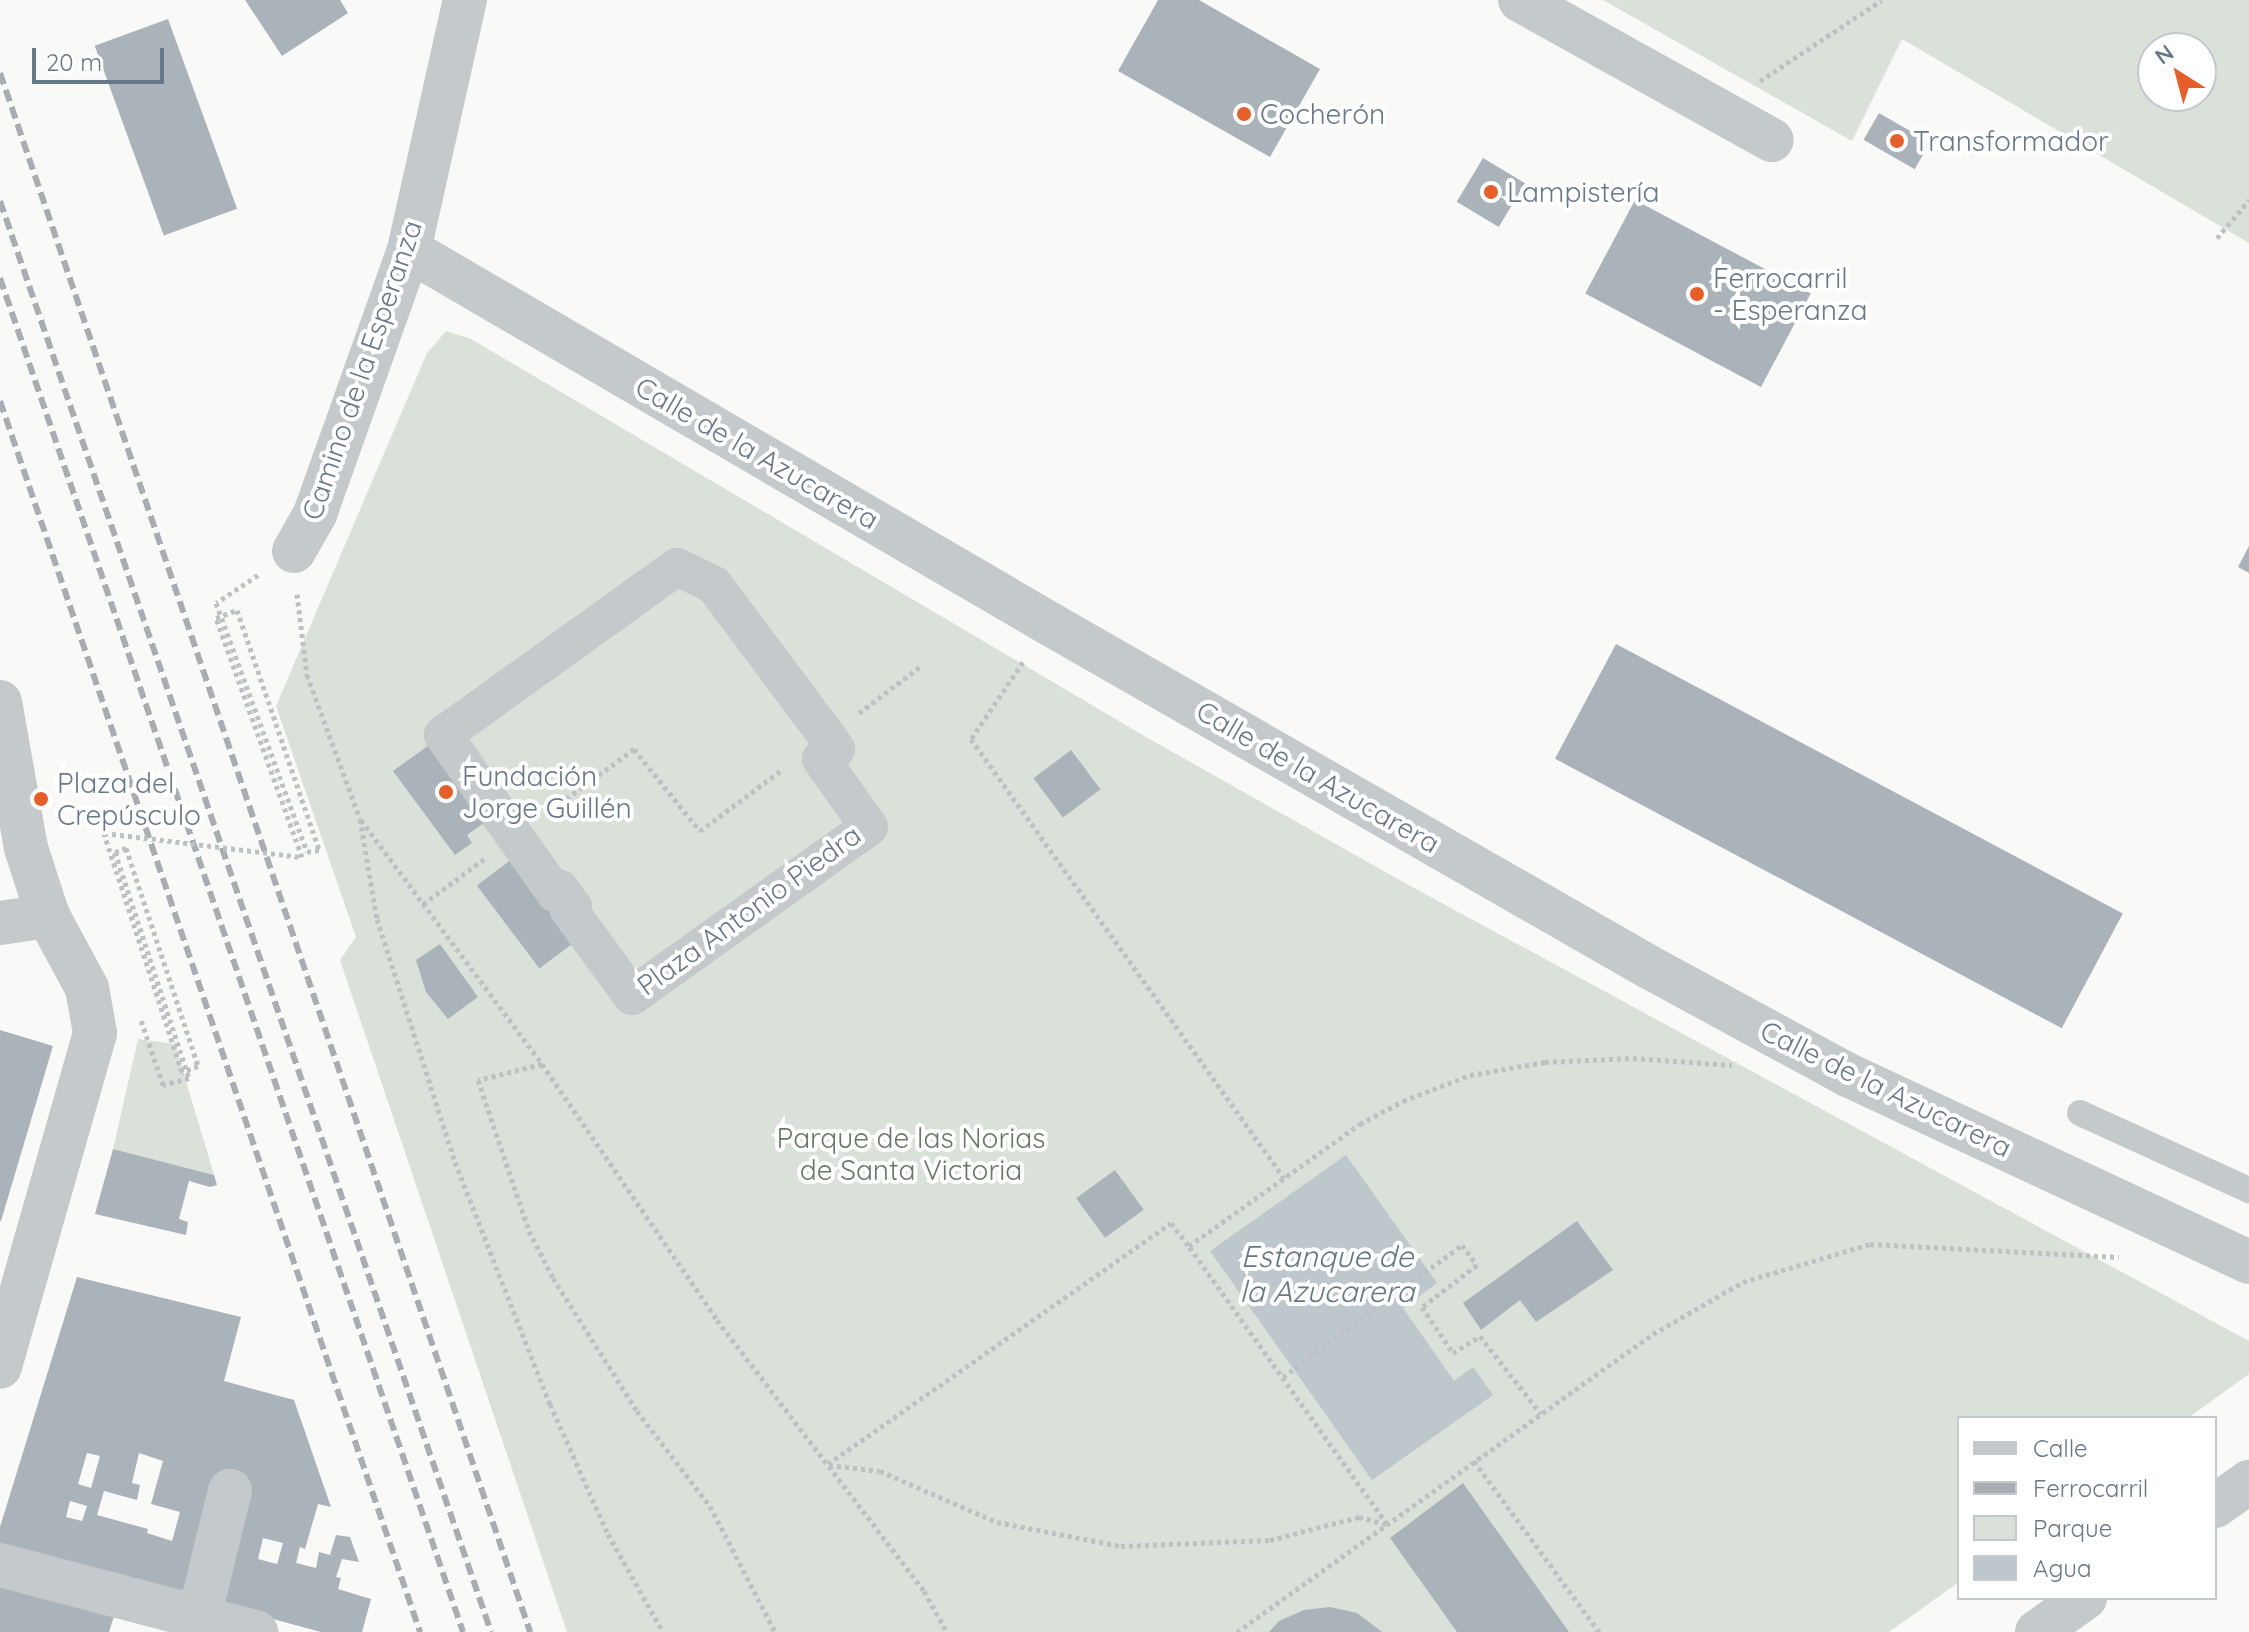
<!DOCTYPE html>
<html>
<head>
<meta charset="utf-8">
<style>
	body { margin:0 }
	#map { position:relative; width:2249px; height:1632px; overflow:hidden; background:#f9f9f7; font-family:Quicksand,sans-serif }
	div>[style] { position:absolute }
	.green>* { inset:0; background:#dae1d8 }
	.water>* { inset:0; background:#bdc7cc }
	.building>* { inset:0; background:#abb3ba; transform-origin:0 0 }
	.path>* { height:5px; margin-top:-2.5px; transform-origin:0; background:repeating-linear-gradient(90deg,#bec1c4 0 4px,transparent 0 8px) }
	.service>* { height:26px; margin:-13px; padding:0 13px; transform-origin:13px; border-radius:13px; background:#c4c9cc }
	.pedestrian>* { height:38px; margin:-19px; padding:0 19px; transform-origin:19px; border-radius:19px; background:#c4c9cc }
	.minor>* { height:44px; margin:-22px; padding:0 22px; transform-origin:22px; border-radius:22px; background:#c4c9cc }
	.tertiary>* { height:44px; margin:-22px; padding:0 22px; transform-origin:22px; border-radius:22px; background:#c4c9cc }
	.rail>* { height:6px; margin-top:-3px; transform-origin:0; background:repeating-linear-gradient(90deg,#a7adb3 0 12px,transparent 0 18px) }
	.path-bridge>* { height:5px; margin-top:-2.5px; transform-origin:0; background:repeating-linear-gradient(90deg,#bec1c4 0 4px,transparent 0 8px) }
	.dots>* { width:22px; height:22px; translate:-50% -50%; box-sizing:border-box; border:4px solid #fff; border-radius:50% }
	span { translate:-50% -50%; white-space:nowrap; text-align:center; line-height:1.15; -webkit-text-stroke:8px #fff; paint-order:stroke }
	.poi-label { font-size:28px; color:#677888 }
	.left { translate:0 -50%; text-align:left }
	.street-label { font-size:28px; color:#677888 }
	.park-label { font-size:28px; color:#667a62 }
	.water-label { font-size:30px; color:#637983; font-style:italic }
	.legend { position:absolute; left:1957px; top:1416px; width:260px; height:184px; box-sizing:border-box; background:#fff; border:2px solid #c2c9cf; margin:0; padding:10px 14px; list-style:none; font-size:24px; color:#677888 }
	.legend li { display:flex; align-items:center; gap:16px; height:40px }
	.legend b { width:40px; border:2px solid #c2c9cf }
	.north { position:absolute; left:2137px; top:32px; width:80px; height:80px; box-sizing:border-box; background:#fff; border:2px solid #c2c9cf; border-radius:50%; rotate:324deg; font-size:22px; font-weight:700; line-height:32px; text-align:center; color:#677888 }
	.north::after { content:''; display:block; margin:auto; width:28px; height:36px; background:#e85e28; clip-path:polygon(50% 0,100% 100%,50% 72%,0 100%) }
	.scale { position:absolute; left:32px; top:48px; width:132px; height:36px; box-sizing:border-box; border:4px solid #677888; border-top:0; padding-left:10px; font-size:24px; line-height:28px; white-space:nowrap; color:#677888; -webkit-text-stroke:6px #fff; paint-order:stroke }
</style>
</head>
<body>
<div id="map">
	<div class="green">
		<i style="clip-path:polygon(evenodd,1603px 0,2249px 0,2249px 243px,1902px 39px,1852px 141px,1603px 0,2153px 48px,2201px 48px,2201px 96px,2153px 96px,2153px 48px)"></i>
		<i style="clip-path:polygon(446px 331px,471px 339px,1146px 737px,1405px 883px,2249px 1341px,2249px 1374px,2188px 1418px,1959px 1418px,1959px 1582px,1889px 1632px,567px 1632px,340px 960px,356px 937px,276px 706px,427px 353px)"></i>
		<i style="clip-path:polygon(138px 1039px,175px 1044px,214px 1175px,113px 1149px)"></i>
	</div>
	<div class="water">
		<i style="clip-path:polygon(1346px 1155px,1437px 1283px,1403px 1308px,1454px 1381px,1473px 1367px,1493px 1395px,1372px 1480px,1210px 1251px)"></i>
	</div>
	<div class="building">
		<i style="clip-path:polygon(245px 0,340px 0,348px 13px,282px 56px)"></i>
		<i style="clip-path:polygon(1158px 0,1199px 0,1320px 69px,1270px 157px,1118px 71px)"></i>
		<i style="left:168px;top:19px;width:202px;height:78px;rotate:70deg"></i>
		<i style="left:1879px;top:113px;width:59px;height:31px;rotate:30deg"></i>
		<i style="left:1483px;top:158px;width:49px;height:51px;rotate:31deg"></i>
		<i style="left:1635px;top:200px;width:199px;height:106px;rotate:28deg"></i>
		<i style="clip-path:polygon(2249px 546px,2249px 573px,2238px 567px)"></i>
		<i style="left:1616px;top:644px;width:574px;height:130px;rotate:28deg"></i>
		<i style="clip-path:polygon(443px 735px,498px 813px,467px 835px,472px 843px,455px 855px,393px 771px)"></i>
		<i style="left:1071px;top:750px;width:49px;height:47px;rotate:53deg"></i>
		<i style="left:524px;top:850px;width:104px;height:59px;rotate:53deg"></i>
		<i style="clip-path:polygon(440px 944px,478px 997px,448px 1019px,426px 992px,416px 960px)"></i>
		<i style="clip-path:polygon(0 1030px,53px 1046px,1px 1221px,0 1221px)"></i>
		<i style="clip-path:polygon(113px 1149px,214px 1175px,217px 1185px,210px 1187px,189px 1181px,179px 1219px,188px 1222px,186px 1235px,95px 1214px)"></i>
		<i style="left:1115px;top:1170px;width:49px;height:48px;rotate:54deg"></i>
		<i style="clip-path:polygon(1577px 1221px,1613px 1270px,1536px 1322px,1520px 1300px,1481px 1330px,1463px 1303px)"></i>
		<i style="clip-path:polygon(evenodd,77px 1277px,241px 1317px,224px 1381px,294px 1400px,331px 1507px,318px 1504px,305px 1549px,300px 1547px,296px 1563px,316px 1568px,319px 1552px,330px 1555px,336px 1535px,350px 1537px,359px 1562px,342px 1559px,336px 1577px,341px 1578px,338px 1589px,371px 1599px,362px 1632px,321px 1632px,0 1546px,0 1527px,77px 1277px,87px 1453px,100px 1456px,91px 1488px,78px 1484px,87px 1453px,77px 1277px,139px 1453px,163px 1461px,151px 1504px,180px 1512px,172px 1541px,147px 1533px,148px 1529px,97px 1515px,104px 1491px,137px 1500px,140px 1485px,132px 1483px,139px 1453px,77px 1277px,70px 1501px,87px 1506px,82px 1521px,66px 1517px,70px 1501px,77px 1277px,263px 1538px,283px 1543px,277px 1564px,258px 1559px,263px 1538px)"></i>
		<i style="clip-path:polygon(1463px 1483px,1569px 1632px,1457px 1632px,1390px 1538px)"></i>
		<i style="clip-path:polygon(0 1570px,118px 1604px,109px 1632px,0 1632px)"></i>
		<i style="clip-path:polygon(1330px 1607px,1357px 1613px,1382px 1632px,1269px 1632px,1279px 1621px,1304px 1610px)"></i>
	</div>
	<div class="path">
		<i style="left:1760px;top:81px;width:146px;rotate:-33.6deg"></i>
		<i style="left:2217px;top:238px;width:50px;rotate:-49.9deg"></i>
		<i style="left:258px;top:575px;width:50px;rotate:146.3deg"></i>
		<i style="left:216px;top:603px;width:265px;rotate:69.9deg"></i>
		<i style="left:297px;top:594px;width:82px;rotate:83deg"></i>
		<i style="left:307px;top:675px;width:153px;rotate:69.8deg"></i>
		<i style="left:360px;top:819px;width:101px;rotate:80.4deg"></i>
		<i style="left:377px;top:919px;width:255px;rotate:72.2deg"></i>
		<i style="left:455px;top:1162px;width:260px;rotate:68.6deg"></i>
		<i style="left:550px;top:1404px;width:142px;rotate:66deg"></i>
		<i style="left:608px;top:1534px;width:112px;rotate:60.7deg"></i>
		<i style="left:1023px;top:662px;width:93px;rotate:124deg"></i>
		<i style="left:971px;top:739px;width:539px;rotate:54.51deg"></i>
		<i style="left:859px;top:713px;width:78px;rotate:-37.2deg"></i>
		<i style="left:547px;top:813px;width:108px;rotate:-36.3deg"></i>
		<i style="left:634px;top:749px;width:105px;rotate:51.2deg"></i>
		<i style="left:700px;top:831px;width:104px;rotate:-36.8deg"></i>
		<i style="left:361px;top:820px;width:304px;rotate:53.4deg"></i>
		<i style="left:542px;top:1064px;width:310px;rotate:55.6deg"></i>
		<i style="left:717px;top:1320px;width:341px;rotate:52.6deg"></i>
		<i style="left:924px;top:1591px;width:47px;rotate:60.7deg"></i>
		<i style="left:115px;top:852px;width:238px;rotate:71.9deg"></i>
		<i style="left:189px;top:1078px;width:27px;rotate:165deg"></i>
		<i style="left:163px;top:1085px;width:69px;rotate:-108.7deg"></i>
		<i style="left:423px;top:904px;width:76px;rotate:-36.4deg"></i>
		<i style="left:542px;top:1064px;width:66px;rotate:166deg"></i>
		<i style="left:478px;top:1080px;width:159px;rotate:71.3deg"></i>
		<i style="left:529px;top:1231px;width:53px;rotate:62.9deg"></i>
		<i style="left:553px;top:1278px;width:157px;rotate:57.7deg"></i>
		<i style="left:637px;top:1411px;width:120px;rotate:52.5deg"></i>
		<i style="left:710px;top:1506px;width:142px;rotate:62.7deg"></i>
		<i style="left:1283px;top:1377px;width:222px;rotate:-36.4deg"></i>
		<i style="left:1462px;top:1245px;width:25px;rotate:53deg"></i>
		<i style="left:1477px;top:1265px;width:69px;rotate:142.6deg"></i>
		<i style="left:1422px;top:1307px;width:55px;rotate:56deg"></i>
		<i style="left:1453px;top:1353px;width:32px;rotate:-32deg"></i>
		<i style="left:1480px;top:1336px;width:99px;rotate:52deg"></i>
		<i style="left:1474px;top:1461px;width:212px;rotate:53.8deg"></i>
		<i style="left:828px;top:1464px;width:419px;rotate:-35.1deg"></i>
		<i style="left:1171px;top:1223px;width:29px;rotate:52deg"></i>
		<i style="left:829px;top:1465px;width:51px;rotate:6.7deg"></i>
		<i style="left:880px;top:1471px;width:128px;rotate:23.6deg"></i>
		<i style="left:997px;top:1522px;width:126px;rotate:11deg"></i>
		<i style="left:1121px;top:1546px;width:149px;rotate:-2.3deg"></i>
		<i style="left:1270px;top:1540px;width:92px;rotate:-14.5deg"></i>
		<i style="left:1359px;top:1517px;width:28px;rotate:15deg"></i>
		<i style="left:1387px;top:1524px;width:341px;rotate:-125.5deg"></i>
		<i style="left:1189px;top:1246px;width:210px;rotate:-35.5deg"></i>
		<i style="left:1360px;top:1124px;width:49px;rotate:-28.1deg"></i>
		<i style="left:1403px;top:1101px;width:72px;rotate:-21.2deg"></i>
		<i style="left:1470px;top:1075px;width:76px;rotate:-9.8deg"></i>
		<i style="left:1545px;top:1062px;width:88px;rotate:-2.6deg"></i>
		<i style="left:1633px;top:1058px;width:99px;rotate:4deg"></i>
		<i style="left:1237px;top:1632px;width:512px;rotate:-35.62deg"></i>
		<i style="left:1653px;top:1334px;width:104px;rotate:-30deg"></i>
		<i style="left:1743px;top:1282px;width:133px;rotate:-16.7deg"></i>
		<i style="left:1870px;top:1244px;width:249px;rotate:3deg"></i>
	</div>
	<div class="service">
		<i style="left:2080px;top:1113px;width:186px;rotate:24.5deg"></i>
	</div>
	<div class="pedestrian">
		<i style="left:677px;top:567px;width:41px;rotate:25.9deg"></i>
		<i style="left:714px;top:585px;width:189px;rotate:53.2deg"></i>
		<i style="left:827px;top:736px;width:16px;rotate:55deg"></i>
		<i style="left:836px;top:749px;width:18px;rotate:146deg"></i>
		<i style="left:821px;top:759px;width:83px;rotate:54.8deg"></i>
		<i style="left:869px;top:827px;width:291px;rotate:144.5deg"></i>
		<i style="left:632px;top:996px;width:107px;rotate:-126.2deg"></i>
		<i style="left:569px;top:910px;width:5px;rotate:-37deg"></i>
		<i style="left:573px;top:907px;width:22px;rotate:-126deg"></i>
		<i style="left:560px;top:889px;width:6px;rotate:141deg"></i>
		<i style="left:555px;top:893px;width:194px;rotate:-125.3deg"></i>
		<i style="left:443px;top:735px;width:288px;rotate:-35.7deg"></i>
	</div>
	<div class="minor">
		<i style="left:1520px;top:0;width:288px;rotate:29.1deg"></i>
		<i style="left:409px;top:250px;width:742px;rotate:30.26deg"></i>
		<i style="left:1050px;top:624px;width:690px;rotate:29.8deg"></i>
		<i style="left:1649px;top:967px;width:226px;rotate:28.5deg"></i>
		<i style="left:1848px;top:1075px;width:442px;rotate:25deg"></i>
		<i style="left:294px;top:551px;width:43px;rotate:-60.4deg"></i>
		<i style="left:315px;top:514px;width:280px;rotate:-70.4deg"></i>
		<i style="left:409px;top:250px;width:256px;rotate:-77.4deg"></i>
		<i style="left:0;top:923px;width:49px;rotate:-8.3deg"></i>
		<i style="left:2215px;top:1506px;width:42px;rotate:-35.2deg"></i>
		<i style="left:0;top:1565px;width:265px;rotate:14.7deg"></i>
		<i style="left:199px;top:1617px;width:130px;rotate:-76.2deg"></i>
		<i style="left:2037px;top:1632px;width:59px;rotate:-35.3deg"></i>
	</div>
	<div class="tertiary">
		<i style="left:0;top:702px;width:148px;rotate:79.9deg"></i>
		<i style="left:26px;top:848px;width:71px;rotate:72.1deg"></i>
		<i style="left:48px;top:916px;width:82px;rotate:61.6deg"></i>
		<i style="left:87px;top:988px;width:46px;rotate:79.9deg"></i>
		<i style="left:95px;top:1033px;width:347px;rotate:105.9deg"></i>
	</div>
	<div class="rail">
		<i style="left:0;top:73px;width:1647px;rotate:71.22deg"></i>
		<i style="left:0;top:201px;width:1513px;rotate:71.06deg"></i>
		<i style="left:0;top:278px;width:1431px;rotate:71.12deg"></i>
		<i style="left:0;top:401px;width:1301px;rotate:71.16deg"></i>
	</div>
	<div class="path-bridge">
		<i style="left:115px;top:852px;width:12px;rotate:-20deg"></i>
		<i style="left:126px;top:848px;width:230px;rotate:71.7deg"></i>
		<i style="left:198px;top:1066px;width:17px;rotate:159deg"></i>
		<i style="left:182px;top:1072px;width:251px;rotate:-108.1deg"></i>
		<i style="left:104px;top:833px;width:199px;rotate:6.9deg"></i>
		<i style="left:302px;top:857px;width:254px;rotate:-109.8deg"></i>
		<i style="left:216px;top:618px;width:22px;rotate:-21deg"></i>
		<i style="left:237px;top:610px;width:254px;rotate:71.1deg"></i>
		<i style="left:319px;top:850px;width:12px;rotate:171deg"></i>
	</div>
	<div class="dots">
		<i style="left:1244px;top:114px;background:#e85e28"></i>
		<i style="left:1897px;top:141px;background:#e85e28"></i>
		<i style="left:1491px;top:192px;background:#e85e28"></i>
		<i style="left:1697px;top:294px;background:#e85e28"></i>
		<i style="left:446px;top:792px;background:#e85e28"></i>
		<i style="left:41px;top:799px;background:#e85e28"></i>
	</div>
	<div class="poi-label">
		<span class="left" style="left:1260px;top:114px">Cocherón</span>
		<span class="left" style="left:1913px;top:141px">Transformador</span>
		<span class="left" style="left:1507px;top:192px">Lampistería</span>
		<span class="left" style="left:1713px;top:294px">Ferrocarril<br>- Esperanza</span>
		<span class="left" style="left:462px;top:792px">Fundación<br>Jorge Guillén</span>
		<span class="left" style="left:57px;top:799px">Plaza del<br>Crepúsculo</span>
	</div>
	<div class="street-label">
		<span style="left:362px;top:370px;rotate:-71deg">Camino de la Esperanza</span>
		<span style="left:757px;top:453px;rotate:30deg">Calle de la Azucarera</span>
		<span style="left:1318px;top:777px;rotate:30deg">Calle de la Azucarera</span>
		<span style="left:749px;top:910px;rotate:-36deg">Plaza Antonio Piedra</span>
		<span style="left:1886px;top:1089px;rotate:26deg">Calle de la Azucarera</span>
	</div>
	<div class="park-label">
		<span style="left:911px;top:1154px">Parque de las Norias<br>de Santa Victoria</span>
	</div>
	<div class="water-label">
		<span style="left:1327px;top:1273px">Estanque de<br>la Azucarera</span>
	</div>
	<ul class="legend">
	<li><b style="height:10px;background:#c4c9cc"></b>Calle</li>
	<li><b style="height:10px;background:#a7adb3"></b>Ferrocarril</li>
	<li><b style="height:22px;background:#dae1d8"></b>Parque</li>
	<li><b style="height:22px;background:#bdc7cc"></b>Agua</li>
	</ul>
	<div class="north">N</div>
	<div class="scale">20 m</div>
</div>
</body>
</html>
